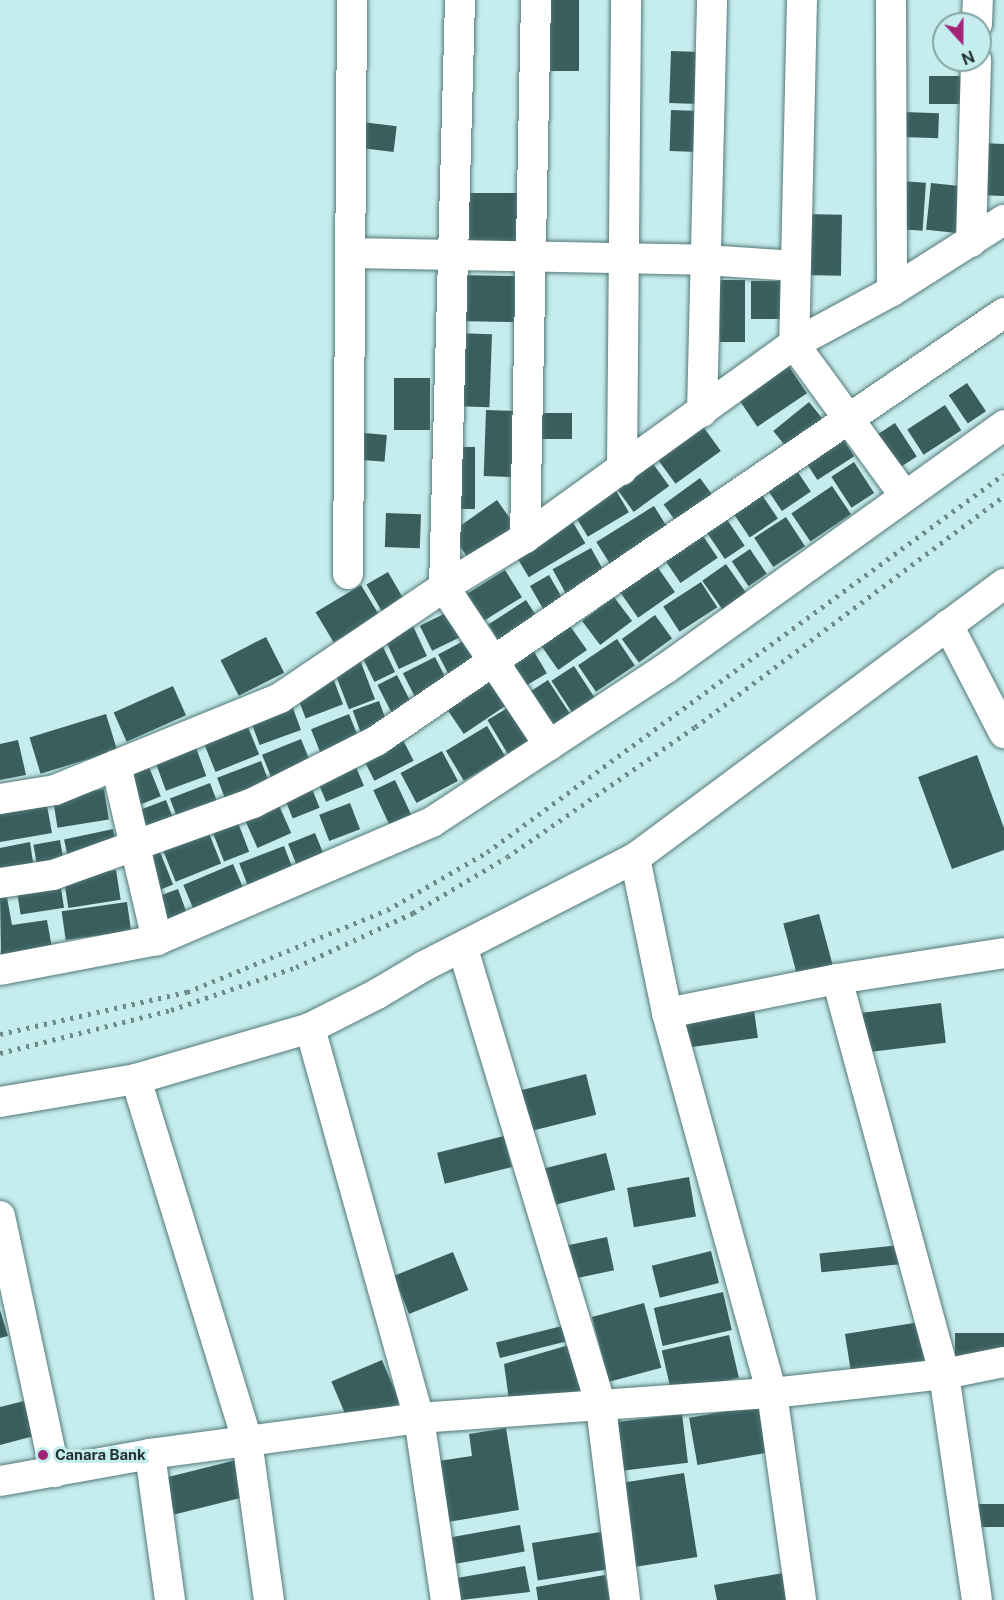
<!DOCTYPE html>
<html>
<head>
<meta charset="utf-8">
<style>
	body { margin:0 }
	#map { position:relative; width:1004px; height:1600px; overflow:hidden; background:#c6eded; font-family:"Public Sans",sans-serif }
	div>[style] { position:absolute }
	.building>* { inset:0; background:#3a5e5e; transform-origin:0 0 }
	.roads { filter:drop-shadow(0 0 2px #537778) drop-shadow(0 0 2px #537778) }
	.minor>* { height:30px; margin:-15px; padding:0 15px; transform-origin:15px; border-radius:15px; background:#fff }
	.rail>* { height:4.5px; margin-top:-2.25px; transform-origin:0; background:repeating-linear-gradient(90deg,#6f8a8a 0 3px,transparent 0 9px) }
	.dots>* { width:16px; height:16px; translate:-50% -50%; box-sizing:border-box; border:3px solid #c6eded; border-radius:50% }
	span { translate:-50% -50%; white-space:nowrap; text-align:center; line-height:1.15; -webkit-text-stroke:6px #c6eded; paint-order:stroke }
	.poi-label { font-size:15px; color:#233333; font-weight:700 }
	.left { translate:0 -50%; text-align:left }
	.north { position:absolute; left:932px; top:12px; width:60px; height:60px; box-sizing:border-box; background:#c6eded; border:2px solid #85a3a3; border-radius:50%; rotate:159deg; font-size:16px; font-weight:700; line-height:24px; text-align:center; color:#233333 }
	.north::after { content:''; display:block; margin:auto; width:21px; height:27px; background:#a32476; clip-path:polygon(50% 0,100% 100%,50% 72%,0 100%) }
</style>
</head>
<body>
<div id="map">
	<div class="building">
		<i style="left:544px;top:0;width:35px;height:71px"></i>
		<i style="left:671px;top:51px;width:29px;height:52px;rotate:2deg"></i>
		<i style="left:929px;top:76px;width:33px;height:28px"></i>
		<i style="left:671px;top:110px;width:29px;height:41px;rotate:2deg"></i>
		<i style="left:904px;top:112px;width:35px;height:25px;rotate:2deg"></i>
		<i style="left:362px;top:122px;width:35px;height:26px;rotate:7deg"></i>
		<i style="clip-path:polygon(982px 143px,1004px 144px,1004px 196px,978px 195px)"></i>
		<i style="left:900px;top:181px;width:26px;height:48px;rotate:4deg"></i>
		<i style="left:931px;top:183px;width:31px;height:47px;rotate:6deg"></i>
		<i style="left:459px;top:193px;width:67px;height:57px"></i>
		<i style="left:802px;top:214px;width:40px;height:61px;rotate:1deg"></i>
		<i style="left:456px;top:275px;width:71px;height:46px;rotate:1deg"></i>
		<i style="left:720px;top:280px;width:25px;height:62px"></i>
		<i style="left:751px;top:281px;width:31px;height:38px"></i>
		<i style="left:454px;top:333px;width:38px;height:73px;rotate:2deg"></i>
		<i style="left:788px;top:365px;width:34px;height:60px;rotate:56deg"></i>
		<i style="left:430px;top:378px;width:52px;height:36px;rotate:90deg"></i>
		<i style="left:967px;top:383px;width:34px;height:22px;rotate:56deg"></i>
		<i style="left:809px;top:402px;width:22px;height:46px;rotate:51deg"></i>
		<i style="left:945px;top:405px;width:30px;height:45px;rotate:57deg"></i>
		<i style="left:486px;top:410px;width:31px;height:66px;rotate:2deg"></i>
		<i style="left:532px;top:413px;width:40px;height:26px"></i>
		<i style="left:895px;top:423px;width:40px;height:34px;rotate:57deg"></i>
		<i style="left:702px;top:425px;width:32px;height:56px;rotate:54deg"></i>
		<i style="left:838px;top:431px;width:30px;height:44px;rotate:57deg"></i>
		<i style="left:353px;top:432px;width:34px;height:27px;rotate:5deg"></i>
		<i style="left:451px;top:447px;width:24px;height:62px"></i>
		<i style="left:651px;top:461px;width:31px;height:44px;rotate:54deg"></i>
		<i style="left:854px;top:462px;width:37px;height:27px;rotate:57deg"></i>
		<i style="left:793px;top:465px;width:32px;height:35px;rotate:56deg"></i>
		<i style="left:700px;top:478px;width:26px;height:45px;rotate:54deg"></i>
		<i style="left:832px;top:486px;width:34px;height:49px;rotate:56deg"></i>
		<i style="left:615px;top:489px;width:27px;height:48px;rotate:59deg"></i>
		<i style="left:760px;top:492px;width:32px;height:34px;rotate:56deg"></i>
		<i style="left:497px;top:500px;width:33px;height:57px;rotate:55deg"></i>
		<i style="left:654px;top:506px;width:31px;height:68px;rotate:58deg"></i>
		<i style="left:386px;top:513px;width:35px;height:34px;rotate:2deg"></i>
		<i style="left:724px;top:515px;width:37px;height:24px;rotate:56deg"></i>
		<i style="left:786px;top:517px;width:35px;height:38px;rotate:57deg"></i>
		<i style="left:572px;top:521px;width:26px;height:66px;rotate:59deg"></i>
		<i style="left:701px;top:533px;width:30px;height:45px;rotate:56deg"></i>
		<i style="left:591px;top:548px;width:33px;height:44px;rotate:61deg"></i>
		<i style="left:750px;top:549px;width:30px;height:22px;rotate:56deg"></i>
		<i style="left:726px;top:564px;width:35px;height:29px;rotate:55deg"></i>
		<i style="left:656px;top:565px;width:33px;height:45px;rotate:55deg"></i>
		<i style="left:505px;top:570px;width:32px;height:49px;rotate:58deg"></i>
		<i style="left:388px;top:572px;width:34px;height:25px;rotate:60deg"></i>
		<i style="left:549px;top:575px;width:30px;height:22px;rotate:60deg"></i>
		<i style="left:701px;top:582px;width:30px;height:45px;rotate:57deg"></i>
		<i style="left:361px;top:585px;width:35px;height:53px;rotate:59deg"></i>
		<i style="left:614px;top:597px;width:30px;height:40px;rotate:53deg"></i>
		<i style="left:526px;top:600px;width:27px;height:45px;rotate:57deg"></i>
		<i style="left:454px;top:609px;width:28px;height:38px;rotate:64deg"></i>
		<i style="left:655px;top:615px;width:29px;height:41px;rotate:54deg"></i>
		<i style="left:568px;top:623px;width:33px;height:35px;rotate:55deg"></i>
		<i style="left:413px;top:626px;width:33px;height:31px;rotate:65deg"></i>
		<i style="left:266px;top:637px;width:40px;height:51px;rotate:63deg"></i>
		<i style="left:469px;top:638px;width:26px;height:35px;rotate:62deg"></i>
		<i style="left:617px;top:639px;width:32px;height:47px;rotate:56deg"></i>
		<i style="left:382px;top:645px;width:30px;height:23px;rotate:64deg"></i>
		<i style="left:533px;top:650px;width:27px;height:31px;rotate:59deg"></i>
		<i style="left:435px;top:657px;width:28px;height:36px;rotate:63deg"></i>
		<i style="left:360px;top:660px;width:42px;height:28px;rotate:69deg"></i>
		<i style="left:574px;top:666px;width:38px;height:27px;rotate:57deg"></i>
		<i style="left:397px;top:675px;width:34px;height:22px;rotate:63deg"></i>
		<i style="left:494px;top:675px;width:32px;height:58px;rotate:56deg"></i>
		<i style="left:333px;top:678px;width:28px;height:40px;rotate:69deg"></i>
		<i style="left:548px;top:680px;width:43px;height:31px;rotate:57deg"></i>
		<i style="left:173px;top:686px;width:32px;height:65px;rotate:66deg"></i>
		<i style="left:290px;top:700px;width:32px;height:44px;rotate:70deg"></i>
		<i style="left:379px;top:701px;width:27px;height:28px;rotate:70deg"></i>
		<i style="left:514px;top:704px;width:39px;height:31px;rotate:59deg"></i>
		<i style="left:106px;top:714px;width:38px;height:80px;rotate:73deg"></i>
		<i style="left:349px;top:714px;width:32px;height:41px;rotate:68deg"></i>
		<i style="left:246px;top:722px;width:35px;height:47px;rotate:68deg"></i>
		<i style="left:487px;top:726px;width:35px;height:48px;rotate:59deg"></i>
		<i style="left:400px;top:734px;width:30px;height:44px;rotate:63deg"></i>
		<i style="left:301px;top:739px;width:27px;height:42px;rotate:68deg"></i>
		<i style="clip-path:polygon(18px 740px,26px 775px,0 780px,0 744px)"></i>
		<i style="left:195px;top:745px;width:33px;height:43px;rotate:70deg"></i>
		<i style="left:442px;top:751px;width:34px;height:47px;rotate:62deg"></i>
		<i style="clip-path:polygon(977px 755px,1004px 828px,1004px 850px,952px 869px,918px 777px)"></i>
		<i style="left:353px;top:760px;width:28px;height:41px;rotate:67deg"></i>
		<i style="left:261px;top:761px;width:28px;height:47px;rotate:69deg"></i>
		<i style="left:147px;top:762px;width:37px;height:26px;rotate:68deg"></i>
		<i style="left:308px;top:779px;width:31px;height:29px;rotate:68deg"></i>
		<i style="left:395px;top:780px;width:42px;height:24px;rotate:65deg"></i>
		<i style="left:210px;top:783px;width:28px;height:43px;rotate:69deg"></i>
		<i style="left:104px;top:789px;width:31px;height:52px;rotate:81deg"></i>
		<i style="clip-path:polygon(46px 800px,52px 833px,0 842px,0 809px)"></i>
		<i style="left:166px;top:800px;width:26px;height:38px;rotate:69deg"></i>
		<i style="left:277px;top:801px;width:35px;height:37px;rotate:66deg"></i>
		<i style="left:350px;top:803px;width:28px;height:33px;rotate:69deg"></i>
		<i style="left:237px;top:820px;width:34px;height:27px;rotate:69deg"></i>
		<i style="left:113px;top:829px;width:19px;height:50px;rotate:78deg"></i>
		<i style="left:208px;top:831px;width:35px;height:49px;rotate:68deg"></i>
		<i style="left:315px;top:833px;width:27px;height:29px;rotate:68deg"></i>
		<i style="left:60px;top:840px;width:23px;height:27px;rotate:80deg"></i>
		<i style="clip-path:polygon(30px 842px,34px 869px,0 875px,0 848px)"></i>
		<i style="left:284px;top:846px;width:25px;height:48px;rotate:69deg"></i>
		<i style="left:160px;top:852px;width:35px;height:22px;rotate:68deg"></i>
		<i style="left:233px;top:864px;width:34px;height:54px;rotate:67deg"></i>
		<i style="left:116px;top:870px;width:30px;height:53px;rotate:81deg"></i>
		<i style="left:60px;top:882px;width:26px;height:44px;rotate:81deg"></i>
		<i style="left:178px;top:889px;width:27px;height:29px;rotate:70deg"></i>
		<i style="clip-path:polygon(6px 892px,12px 925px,47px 920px,52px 948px,1px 956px,0 893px)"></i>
		<i style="left:127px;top:902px;width:29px;height:66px;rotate:82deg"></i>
		<i style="left:819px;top:914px;width:58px;height:37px;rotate:75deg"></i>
		<i style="left:753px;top:1003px;width:35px;height:70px;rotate:82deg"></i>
		<i style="left:941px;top:1003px;width:40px;height:79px;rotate:83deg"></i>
		<i style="left:586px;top:1074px;width:42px;height:67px;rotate:76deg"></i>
		<i style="left:504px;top:1136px;width:32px;height:69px;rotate:76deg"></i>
		<i style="left:606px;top:1153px;width:38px;height:64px;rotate:76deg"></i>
		<i style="left:689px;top:1177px;width:40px;height:63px;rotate:80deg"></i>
		<i style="left:607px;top:1237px;width:34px;height:46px;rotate:78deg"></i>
		<i style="left:900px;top:1245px;width:19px;height:81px;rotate:84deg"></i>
		<i style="left:711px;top:1251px;width:33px;height:61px;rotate:76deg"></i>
		<i style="left:453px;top:1252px;width:41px;height:64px;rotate:68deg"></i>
		<i style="left:723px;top:1292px;width:39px;height:71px;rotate:77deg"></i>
		<i style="left:644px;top:1303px;width:67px;height:54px;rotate:75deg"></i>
		<i style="clip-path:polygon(0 1310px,8px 1336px,0 1338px)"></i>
		<i style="left:920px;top:1322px;width:44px;height:76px;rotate:81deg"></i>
		<i style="left:562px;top:1326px;width:16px;height:68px;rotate:76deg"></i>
		<i style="left:1004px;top:1333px;width:23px;height:49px;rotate:90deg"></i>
		<i style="left:729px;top:1335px;width:44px;height:69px;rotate:77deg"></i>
		<i style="clip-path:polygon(569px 1345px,582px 1394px,509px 1400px,504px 1364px)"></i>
		<i style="left:382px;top:1360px;width:47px;height:55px;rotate:67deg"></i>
		<i style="clip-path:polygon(24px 1401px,34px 1436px,0 1445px,0 1407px)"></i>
		<i style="left:761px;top:1405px;width:48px;height:73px;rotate:80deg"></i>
		<i style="left:682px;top:1414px;width:49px;height:66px;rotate:83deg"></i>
		<i style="clip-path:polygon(506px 1428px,519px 1510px,448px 1522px,438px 1461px,472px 1456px,469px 1434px)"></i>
		<i style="left:240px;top:1459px;width:38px;height:77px;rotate:76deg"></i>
		<i style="left:684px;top:1473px;width:85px;height:67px;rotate:81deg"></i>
		<i style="left:1004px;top:1504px;width:23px;height:31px;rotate:90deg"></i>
		<i style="left:520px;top:1525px;width:27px;height:70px;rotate:80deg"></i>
		<i style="left:601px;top:1532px;width:38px;height:70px;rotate:81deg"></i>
		<i style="clip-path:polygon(525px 1566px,530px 1592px,461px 1600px,457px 1578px)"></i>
		<i style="clip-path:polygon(783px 1573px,788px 1600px,717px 1600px,714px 1585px)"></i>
		<i style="clip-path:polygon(605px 1575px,610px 1600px,538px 1600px,536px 1587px)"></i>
	</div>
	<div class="roads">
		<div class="minor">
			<i style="left:460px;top:0;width:587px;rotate:91.56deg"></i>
			<i style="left:444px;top:587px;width:190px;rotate:56.4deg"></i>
			<i style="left:802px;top:0;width:344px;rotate:91.3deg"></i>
			<i style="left:794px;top:344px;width:188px;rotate:53.9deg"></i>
			<i style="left:891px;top:0;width:291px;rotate:89.8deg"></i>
			<i style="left:977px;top:24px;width:24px;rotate:-88deg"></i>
			<i style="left:971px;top:242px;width:182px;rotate:-88.4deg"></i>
			<i style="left:350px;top:253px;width:355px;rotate:1.1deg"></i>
			<i style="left:705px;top:260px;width:91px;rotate:3.8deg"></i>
			<i style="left:702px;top:412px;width:412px;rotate:-88.6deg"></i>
			<i style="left:622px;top:470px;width:470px;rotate:-89.5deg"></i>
			<i style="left:525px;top:538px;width:538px;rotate:-88.83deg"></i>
			<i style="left:348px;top:574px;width:574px;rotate:-89.6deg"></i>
			<i style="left:948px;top:625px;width:122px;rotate:62.6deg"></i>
			<i style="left:116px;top:765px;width:180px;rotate:76.8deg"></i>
			<i style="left:0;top:799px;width:56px;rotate:-9.3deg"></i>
			<i style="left:55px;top:790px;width:243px;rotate:-22.2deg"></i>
			<i style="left:280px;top:698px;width:198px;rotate:-34.1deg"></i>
			<i style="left:444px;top:587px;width:95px;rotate:-31.2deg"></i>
			<i style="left:525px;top:538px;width:332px;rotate:-35.8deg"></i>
			<i style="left:794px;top:344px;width:111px;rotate:-28.4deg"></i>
			<i style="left:892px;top:291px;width:133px;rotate:-32.4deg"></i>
			<i style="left:635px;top:858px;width:158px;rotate:78.3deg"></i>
			<i style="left:667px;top:1013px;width:394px;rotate:74.6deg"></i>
			<i style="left:772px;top:1393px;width:209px;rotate:82deg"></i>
			<i style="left:0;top:883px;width:54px;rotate:-8.6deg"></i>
			<i style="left:53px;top:875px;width:213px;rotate:-19.8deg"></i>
			<i style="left:253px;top:803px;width:138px;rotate:-26.8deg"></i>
			<i style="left:376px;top:741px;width:760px;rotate:-34.28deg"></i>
			<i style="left:463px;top:949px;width:478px;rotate:73.2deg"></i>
			<i style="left:601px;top:1407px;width:194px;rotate:82.9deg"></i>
			<i style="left:0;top:970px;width:160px;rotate:-10.8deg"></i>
			<i style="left:157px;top:940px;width:299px;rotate:-23.2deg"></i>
			<i style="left:432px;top:822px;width:279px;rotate:-33.3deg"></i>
			<i style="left:665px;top:669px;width:418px;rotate:-35.7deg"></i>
			<i style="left:837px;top:979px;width:169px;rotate:-8.8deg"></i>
			<i style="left:667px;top:1013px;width:173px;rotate:-11.3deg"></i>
			<i style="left:837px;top:979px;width:409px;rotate:74.8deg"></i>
			<i style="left:944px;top:1374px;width:228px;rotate:81.7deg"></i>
			<i style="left:310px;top:1028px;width:405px;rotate:74.4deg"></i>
			<i style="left:419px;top:1418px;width:184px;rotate:81.6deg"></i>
			<i style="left:136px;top:1079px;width:378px;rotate:72.9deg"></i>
			<i style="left:247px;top:1440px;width:162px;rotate:82.2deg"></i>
			<i style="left:0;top:1102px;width:138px;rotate:-9.6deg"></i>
			<i style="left:136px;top:1079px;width:181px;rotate:-16.3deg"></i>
			<i style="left:310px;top:1028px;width:75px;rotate:-26.9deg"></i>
			<i style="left:377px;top:994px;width:55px;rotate:-30.8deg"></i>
			<i style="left:424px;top:966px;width:237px;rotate:-27.1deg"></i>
			<i style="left:635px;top:858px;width:460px;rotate:-36.6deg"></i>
			<i style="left:0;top:1216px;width:262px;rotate:77.9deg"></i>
			<i style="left:150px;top:1454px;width:147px;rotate:82.2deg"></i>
			<i style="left:0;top:1481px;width:152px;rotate:-10.2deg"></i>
			<i style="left:150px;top:1454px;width:271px;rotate:-7.6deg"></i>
			<i style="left:419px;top:1418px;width:354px;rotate:-4.1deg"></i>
			<i style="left:772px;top:1393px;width:173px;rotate:-6.3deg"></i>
			<i style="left:944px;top:1374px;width:61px;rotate:-11.3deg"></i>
		</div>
	</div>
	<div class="rail">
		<i style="left:0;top:1034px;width:192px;rotate:-12.7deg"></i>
		<i style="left:187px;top:992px;width:216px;rotate:-22.3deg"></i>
		<i style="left:387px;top:910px;width:116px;rotate:-30.1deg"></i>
		<i style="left:487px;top:852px;width:640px;rotate:-36.17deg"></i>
		<i style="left:0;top:1053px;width:176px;rotate:-14.1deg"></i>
		<i style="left:171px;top:1010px;width:132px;rotate:-19deg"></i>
		<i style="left:296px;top:967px;width:129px;rotate:-24.8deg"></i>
		<i style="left:413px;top:913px;width:109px;rotate:-30.8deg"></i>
		<i style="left:507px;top:857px;width:229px;rotate:-34.7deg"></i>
		<i style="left:695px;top:727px;width:386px;rotate:-36.8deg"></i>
	</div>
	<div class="dots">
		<i style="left:43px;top:1455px;background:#a32476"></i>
	</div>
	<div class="poi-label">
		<span class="left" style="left:55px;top:1455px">Canara Bank</span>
	</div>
	<div class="north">N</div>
</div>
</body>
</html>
